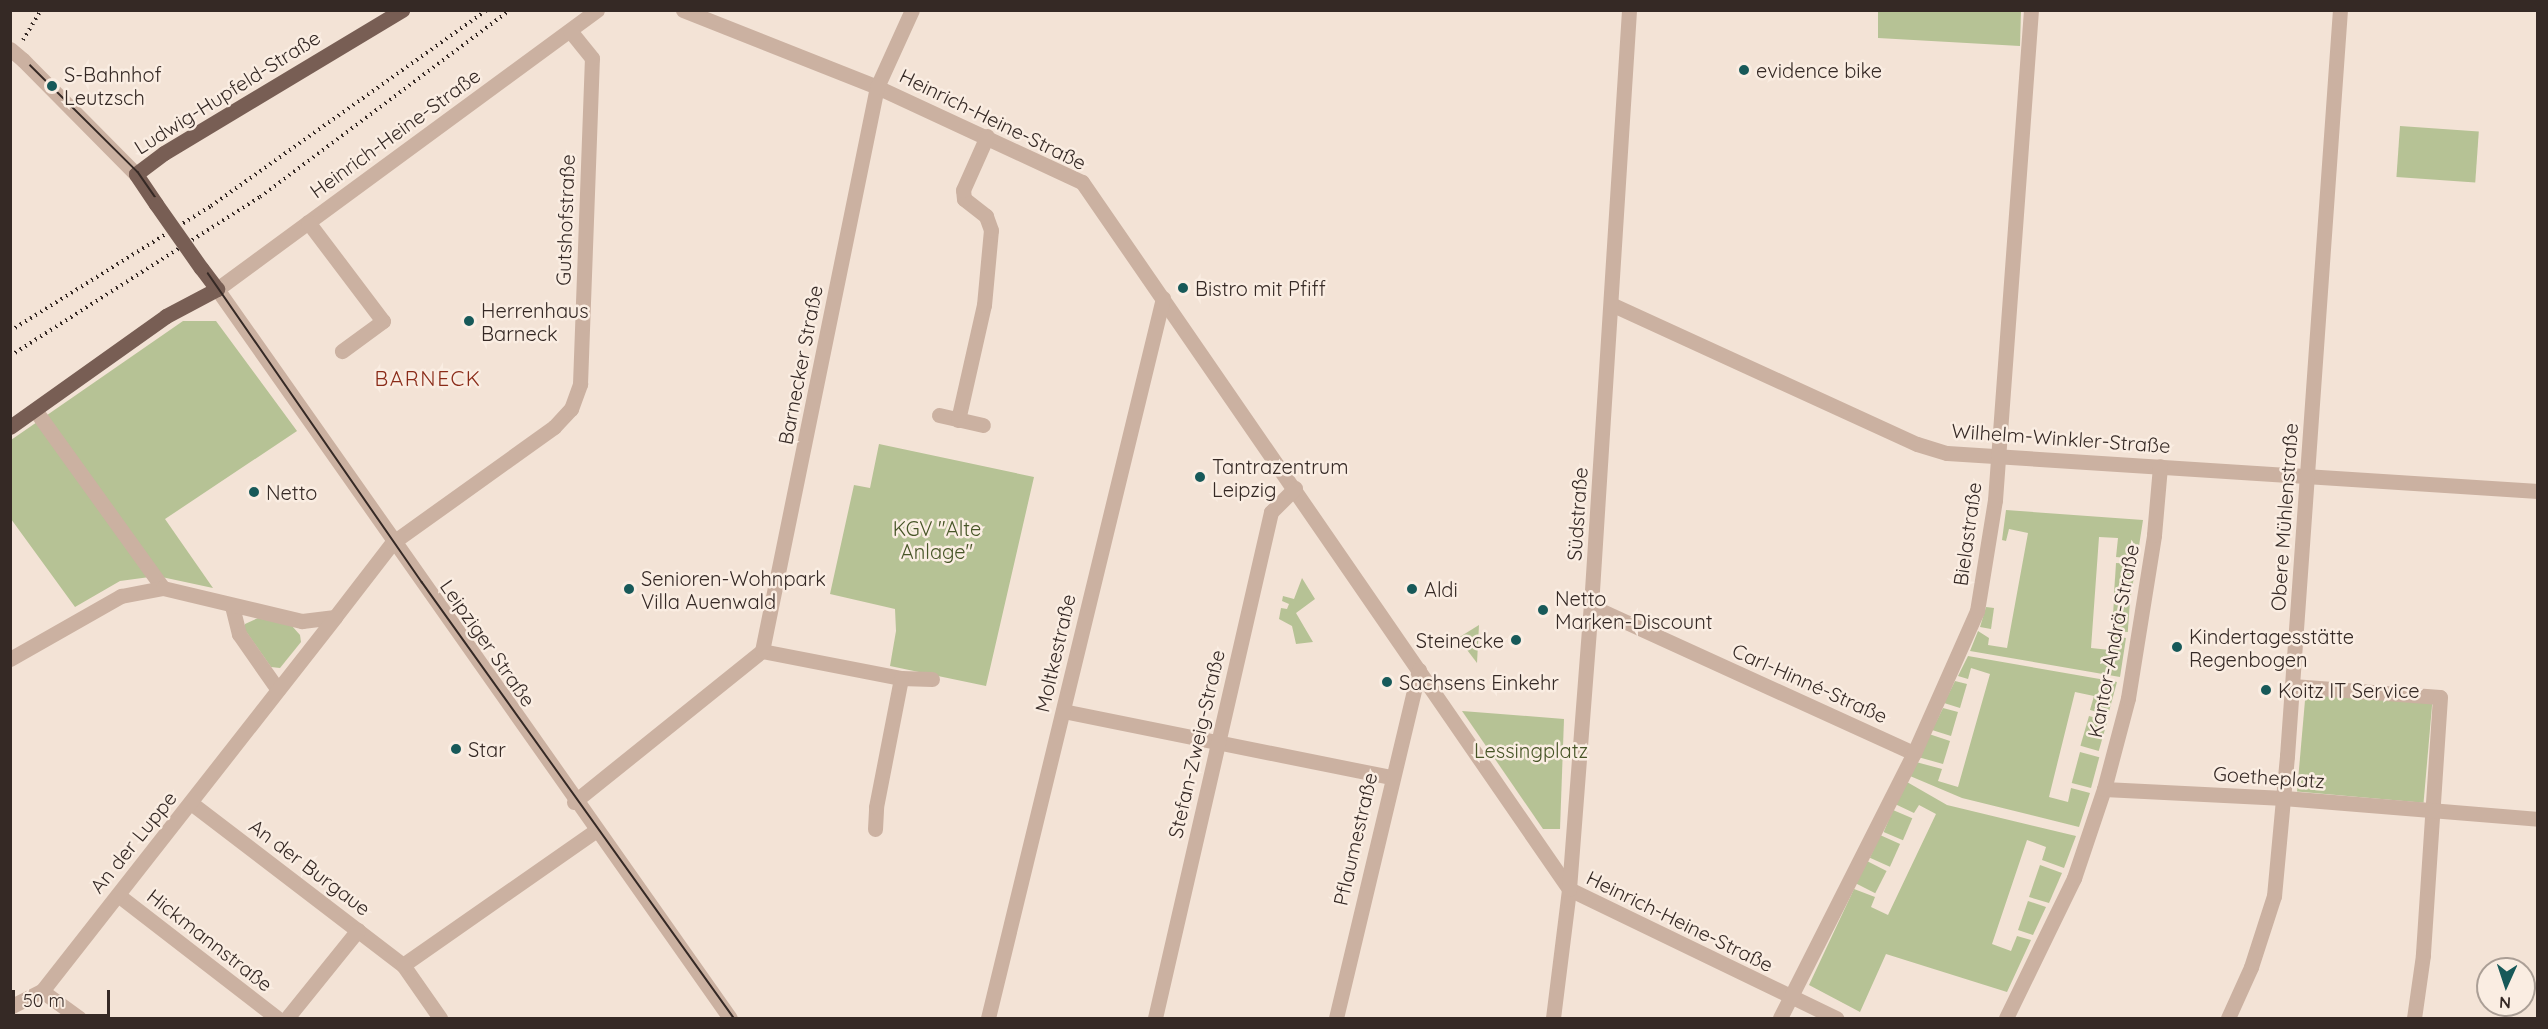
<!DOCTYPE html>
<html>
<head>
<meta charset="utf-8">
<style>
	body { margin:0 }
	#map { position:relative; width:2548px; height:1029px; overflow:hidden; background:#f3e3d6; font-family:Quicksand,sans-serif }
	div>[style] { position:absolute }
	.green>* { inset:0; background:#b6c295; transform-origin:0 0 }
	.minor>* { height:15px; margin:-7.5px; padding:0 7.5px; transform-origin:7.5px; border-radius:7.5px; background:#cbb1a1 }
	.major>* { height:15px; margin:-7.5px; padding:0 7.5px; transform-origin:7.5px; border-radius:7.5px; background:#785e54 }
	.tram>* { height:1.5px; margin:-0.75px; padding:0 0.75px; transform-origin:0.75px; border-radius:0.75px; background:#352925 }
	.rail>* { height:4px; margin-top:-2px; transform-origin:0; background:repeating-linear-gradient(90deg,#352925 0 1.5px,transparent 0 6px) }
	.minor-bridge>* { height:15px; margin:-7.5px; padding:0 7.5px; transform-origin:7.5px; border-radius:7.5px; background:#cbb1a1 }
	.major-bridge>* { height:15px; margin:-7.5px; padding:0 7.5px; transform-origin:7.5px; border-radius:7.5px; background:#785e54 }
	.dots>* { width:16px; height:16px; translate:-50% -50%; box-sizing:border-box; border:3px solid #faede2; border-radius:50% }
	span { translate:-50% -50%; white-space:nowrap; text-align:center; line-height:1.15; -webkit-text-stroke:5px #faede2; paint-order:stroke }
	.poi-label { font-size:20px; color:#352925 }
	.left { translate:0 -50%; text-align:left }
	.right { translate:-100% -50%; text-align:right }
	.street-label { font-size:20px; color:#352925 }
	.park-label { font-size:20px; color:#475527 }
	.neighbourhood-label { font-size:21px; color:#8a2b18; letter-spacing:1.5px }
	.frame { position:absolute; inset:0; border:12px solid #352925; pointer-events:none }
	.north { position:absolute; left:2476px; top:957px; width:60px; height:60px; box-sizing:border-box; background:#faede2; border:2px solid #ab9f96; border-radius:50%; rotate:183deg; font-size:16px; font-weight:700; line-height:24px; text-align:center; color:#352925 }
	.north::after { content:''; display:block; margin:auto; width:21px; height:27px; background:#175959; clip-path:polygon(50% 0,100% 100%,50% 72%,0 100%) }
	.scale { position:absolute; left:12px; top:990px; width:98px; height:27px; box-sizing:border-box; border:3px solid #352925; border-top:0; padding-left:8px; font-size:18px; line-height:21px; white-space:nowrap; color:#352925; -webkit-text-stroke:4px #faede2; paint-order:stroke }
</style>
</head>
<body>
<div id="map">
	<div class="green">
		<i style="clip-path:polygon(1878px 11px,2021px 11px,2020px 46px,1878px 38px)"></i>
		<i style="left:2400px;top:126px;width:79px;height:51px;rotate:4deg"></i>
		<i style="clip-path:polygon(183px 321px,216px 321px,297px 431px,165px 519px,213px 588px,157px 576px,120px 581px,75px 607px,11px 519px,11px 440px)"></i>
		<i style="clip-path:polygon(879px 444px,1034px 477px,986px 686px,890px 666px,896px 631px,895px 609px,830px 594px,854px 485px,870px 488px)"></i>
		<i style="clip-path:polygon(2006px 510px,2143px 520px,2137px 559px,2116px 557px,2118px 538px,2099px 537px,2091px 648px,2110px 650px,2111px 636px,2126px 638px,2120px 677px,1970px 651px,1978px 631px,1989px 638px,1988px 645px,2007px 648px,2028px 533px,2009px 529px,2006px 541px,2002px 540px)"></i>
		<i style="clip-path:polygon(2116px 563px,2136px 564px,2131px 595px,2114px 594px)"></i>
		<i style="clip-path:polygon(1302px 578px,1315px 599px,1296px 613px,1313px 642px,1296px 644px,1292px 626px,1279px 619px,1281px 608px,1287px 609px,1289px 604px,1282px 601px,1283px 596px,1294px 599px)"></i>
		<i style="left:2114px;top:600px;width:16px;height:31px;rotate:4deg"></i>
		<i style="clip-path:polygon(1986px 607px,1994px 608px,1991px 629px,1980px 627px)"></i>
		<i style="clip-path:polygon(258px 618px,292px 626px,300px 635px,301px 642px,280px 668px,271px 667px,245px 630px,245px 624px)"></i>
		<i style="clip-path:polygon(1479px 625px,1477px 663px,1458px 638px)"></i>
		<i style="clip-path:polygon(1968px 656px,2117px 682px,2108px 715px,2090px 710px,2094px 696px,2075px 692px,2049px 797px,2068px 802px,2071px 788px,2090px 793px,2079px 827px,1962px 798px,1910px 776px,1916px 762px,1942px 769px,1938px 781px,1958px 787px,1990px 674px,1971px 668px,1968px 679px,1958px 676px)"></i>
		<i style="clip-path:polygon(1955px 681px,1967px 684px,1960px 708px,1944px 703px)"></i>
		<i style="left:2306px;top:689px;width:127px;height:103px;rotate:5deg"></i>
		<i style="clip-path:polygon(1943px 708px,1958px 712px,1951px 736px,1932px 730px)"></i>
		<i style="clip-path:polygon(1462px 711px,1564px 719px,1560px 829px,1543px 829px)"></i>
		<i style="left:2089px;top:716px;width:19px;height:31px;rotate:16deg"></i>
		<i style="clip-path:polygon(1929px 734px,1950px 741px,1943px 764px,1918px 757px)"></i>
		<i style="left:2080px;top:752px;width:20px;height:32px;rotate:15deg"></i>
		<i style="clip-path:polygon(1907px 782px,1947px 805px,2076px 836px,2064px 868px,2042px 860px,2046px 847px,2027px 840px,1992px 944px,2011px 951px,2017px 936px,2031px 940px,2007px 992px,1886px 954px,1860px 1012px,1809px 985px,1854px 889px,1875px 897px,1871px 907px,1888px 915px,1936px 814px,1919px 805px,1914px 813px,1895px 804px)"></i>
		<i style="left:1893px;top:810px;width:21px;height:24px;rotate:23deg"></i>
		<i style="left:1880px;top:835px;width:22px;height:25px;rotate:24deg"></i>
		<i style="left:1867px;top:861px;width:22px;height:25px;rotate:27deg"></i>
		<i style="clip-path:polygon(2040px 865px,2062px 873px,2049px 903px,2029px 897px)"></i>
		<i style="clip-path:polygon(2028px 901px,2046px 907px,2033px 935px,2018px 930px)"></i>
	</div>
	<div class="minor">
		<i style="left:597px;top:10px;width:471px;rotate:143.7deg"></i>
		<i style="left:217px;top:289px;width:891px;rotate:54.87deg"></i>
		<i style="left:683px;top:10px;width:209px;rotate:21.6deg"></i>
		<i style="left:877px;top:87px;width:226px;rotate:24.9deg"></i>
		<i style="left:1082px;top:182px;width:858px;rotate:55.44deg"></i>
		<i style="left:1569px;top:889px;width:297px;rotate:25.8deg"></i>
		<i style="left:23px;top:60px;width:161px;rotate:45.3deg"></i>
		<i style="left:308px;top:222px;width:124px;rotate:52.9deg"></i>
		<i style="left:383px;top:321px;width:51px;rotate:143.8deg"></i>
		<i style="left:1613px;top:305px;width:334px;rotate:24.6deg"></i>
		<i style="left:1917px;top:444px;width:31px;rotate:17deg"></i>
		<i style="left:1947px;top:453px;width:592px;rotate:3.68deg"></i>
		<i style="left:35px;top:410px;width:219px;rotate:54.3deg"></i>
		<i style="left:939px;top:415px;width:45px;rotate:12.8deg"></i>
		<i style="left:958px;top:420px;width:118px;rotate:-77.3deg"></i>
		<i style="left:984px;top:305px;width:75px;rotate:-84.7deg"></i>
		<i style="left:991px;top:230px;width:15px;rotate:-110deg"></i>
		<i style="left:986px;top:216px;width:28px;rotate:-142deg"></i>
		<i style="left:964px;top:199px;width:9px;rotate:-96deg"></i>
		<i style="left:963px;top:190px;width:59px;rotate:-66deg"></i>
		<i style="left:232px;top:606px;width:29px;rotate:76deg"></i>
		<i style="left:239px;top:634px;width:68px;rotate:55.1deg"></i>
		<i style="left:1591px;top:606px;width:355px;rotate:24.5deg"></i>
		<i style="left:762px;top:651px;width:142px;rotate:11deg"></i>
		<i style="left:901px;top:678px;width:31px;rotate:2deg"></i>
		<i style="left:10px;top:659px;width:128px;rotate:-29.6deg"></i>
		<i style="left:121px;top:596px;width:43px;rotate:-10.8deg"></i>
		<i style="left:163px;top:588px;width:143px;rotate:13.4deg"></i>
		<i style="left:302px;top:621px;width:33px;rotate:-7deg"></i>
		<i style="left:335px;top:617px;width:93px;rotate:-52.4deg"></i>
		<i style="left:392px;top:543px;width:199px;rotate:-35.6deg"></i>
		<i style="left:554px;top:427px;width:25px;rotate:-47deg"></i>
		<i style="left:571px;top:409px;width:27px;rotate:-70deg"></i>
		<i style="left:580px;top:384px;width:326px;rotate:-87.9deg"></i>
		<i style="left:592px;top:58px;width:35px;rotate:-129deg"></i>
		<i style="left:2292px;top:686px;width:148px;rotate:4.3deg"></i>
		<i style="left:2440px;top:697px;width:259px;rotate:93.8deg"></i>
		<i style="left:2423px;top:955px;width:64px;rotate:98.1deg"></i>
		<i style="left:1063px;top:711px;width:335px;rotate:11.4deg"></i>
		<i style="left:2104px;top:789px;width:180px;rotate:2.9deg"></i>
		<i style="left:2284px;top:798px;width:255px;rotate:4.7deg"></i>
		<i style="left:574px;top:802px;width:241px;rotate:-38.8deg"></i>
		<i style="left:762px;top:651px;width:576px;rotate:-78.48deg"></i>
		<i style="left:877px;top:87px;width:85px;rotate:-65.6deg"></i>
		<i style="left:191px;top:803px;width:267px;rotate:37.4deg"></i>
		<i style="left:403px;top:965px;width:65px;rotate:55.1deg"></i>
		<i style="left:875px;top:829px;width:22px;rotate:-87deg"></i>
		<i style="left:876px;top:807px;width:131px;rotate:-79deg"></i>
		<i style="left:118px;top:895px;width:201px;rotate:37.7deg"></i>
		<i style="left:403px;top:965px;width:234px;rotate:-34.9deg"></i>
		<i style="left:42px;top:991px;width:46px;rotate:36.1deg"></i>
		<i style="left:10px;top:1007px;width:36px;rotate:-27deg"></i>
		<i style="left:42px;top:991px;width:475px;rotate:-51.9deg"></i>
		<i style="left:287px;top:1018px;width:113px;rotate:-51.1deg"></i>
		<i style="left:988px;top:1018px;width:741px;rotate:-76.34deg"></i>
		<i style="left:1155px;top:1018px;width:519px;rotate:-77.09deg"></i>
		<i style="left:1271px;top:512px;width:34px;rotate:-45deg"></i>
		<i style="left:1336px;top:1018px;width:358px;rotate:-76.6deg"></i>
		<i style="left:1553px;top:1018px;width:130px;rotate:-82.9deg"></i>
		<i style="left:1569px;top:889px;width:284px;rotate:-85.6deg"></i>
		<i style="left:1591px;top:606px;width:597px;rotate:-86.35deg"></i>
		<i style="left:1780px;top:1018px;width:297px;rotate:-63.2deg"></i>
		<i style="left:1914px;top:753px;width:155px;rotate:-66.1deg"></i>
		<i style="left:1977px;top:611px;width:112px;rotate:-80.8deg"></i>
		<i style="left:1995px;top:500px;width:491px;rotate:-85.8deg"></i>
		<i style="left:2006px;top:1018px;width:156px;rotate:-64.1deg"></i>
		<i style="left:2074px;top:878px;width:94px;rotate:-71.4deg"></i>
		<i style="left:2104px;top:789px;width:94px;rotate:-75.2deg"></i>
		<i style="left:2128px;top:698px;width:165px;rotate:-80.9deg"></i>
		<i style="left:2154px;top:535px;width:69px;rotate:-85deg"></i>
		<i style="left:2228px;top:1018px;width:56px;rotate:-65.7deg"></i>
		<i style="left:2251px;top:967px;width:75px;rotate:-72.1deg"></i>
		<i style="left:2274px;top:896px;width:141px;rotate:-84.7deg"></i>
		<i style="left:2287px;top:756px;width:748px;rotate:-85.94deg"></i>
	</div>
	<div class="major">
		<i style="left:156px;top:204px;width:36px;rotate:-124deg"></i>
		<i style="left:136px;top:174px;width:35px;rotate:-37deg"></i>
		<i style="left:164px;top:153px;width:278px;rotate:-31deg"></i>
		<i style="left:10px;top:427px;width:191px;rotate:-35.4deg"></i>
		<i style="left:166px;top:316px;width:58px;rotate:-27.9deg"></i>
		<i style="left:217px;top:289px;width:26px;rotate:-127deg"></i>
	</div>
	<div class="tram">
		<i style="left:10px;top:45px;width:180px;rotate:44.8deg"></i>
		<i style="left:138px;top:172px;width:499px;rotate:55.3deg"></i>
		<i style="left:422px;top:582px;width:536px;rotate:54.41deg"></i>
	</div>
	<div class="rail">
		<i style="left:23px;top:40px;width:35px;rotate:-59deg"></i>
		<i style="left:10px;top:331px;width:237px;rotate:-31.9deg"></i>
		<i style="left:211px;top:206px;width:339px;rotate:-35.4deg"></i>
		<i style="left:10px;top:356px;width:296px;rotate:-32.5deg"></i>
		<i style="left:260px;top:197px;width:312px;rotate:-36.8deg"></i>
	</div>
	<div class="minor-bridge">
		<i style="left:10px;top:49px;width:17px;rotate:40deg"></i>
	</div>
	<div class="major-bridge">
		<i style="left:156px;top:204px;width:78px;rotate:54.9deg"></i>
	</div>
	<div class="dots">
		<i style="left:1744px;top:70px;background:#175959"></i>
		<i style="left:52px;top:86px;background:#175959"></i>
		<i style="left:1183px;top:288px;background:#175959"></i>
		<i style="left:469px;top:321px;background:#175959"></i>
		<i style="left:1200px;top:477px;background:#175959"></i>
		<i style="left:254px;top:492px;background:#175959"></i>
		<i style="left:629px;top:589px;background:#175959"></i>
		<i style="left:1412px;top:589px;background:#175959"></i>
		<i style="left:1543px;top:610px;background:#175959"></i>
		<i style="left:1516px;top:640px;background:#175959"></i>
		<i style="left:2177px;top:647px;background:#175959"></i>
		<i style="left:1387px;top:682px;background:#175959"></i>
		<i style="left:2266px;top:690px;background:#175959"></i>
		<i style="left:456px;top:749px;background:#175959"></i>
	</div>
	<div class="poi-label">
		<span class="left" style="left:1756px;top:70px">evidence bike</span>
		<span class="left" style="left:64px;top:86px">S-Bahnhof<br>Leutzsch</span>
		<span class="left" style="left:1195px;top:288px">Bistro mit Pfiff</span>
		<span class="left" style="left:481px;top:322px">Herrenhaus<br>Barneck</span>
		<span class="left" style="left:1212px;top:478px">Tantrazentrum<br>Leipzig</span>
		<span class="left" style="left:266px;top:492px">Netto</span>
		<span class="left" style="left:641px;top:590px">Senioren-Wohnpark<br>Villa Auenwald</span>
		<span class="left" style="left:1424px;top:589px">Aldi</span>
		<span class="left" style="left:1555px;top:610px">Netto<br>Marken-Discount</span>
		<span class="left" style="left:2189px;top:648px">Kindertagesstätte<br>Regenbogen</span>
		<span class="right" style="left:1504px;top:640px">Steinecke</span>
		<span class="left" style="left:1399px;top:682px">Sachsens Einkehr</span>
		<span class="left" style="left:2278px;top:690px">Koitz IT Service</span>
		<span class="left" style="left:468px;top:749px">Star</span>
	</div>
	<div class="street-label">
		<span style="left:227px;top:92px;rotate:-32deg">Ludwig-Hupfeld-Straße</span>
		<span style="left:993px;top:119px;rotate:26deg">Heinrich-Heine-Straße</span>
		<span style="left:395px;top:133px;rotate:-36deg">Heinrich-Heine-Straße</span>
		<span style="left:565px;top:220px;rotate:-88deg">Gutshofstraße</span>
		<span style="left:800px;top:365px;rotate:-79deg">Barnecker Straße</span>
		<span style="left:2061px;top:438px;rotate:4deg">Wilhelm-Winkler-Straße</span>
		<span style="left:1577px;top:514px;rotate:-86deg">Südstraße</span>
		<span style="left:2284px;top:517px;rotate:-86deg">Obere Mühlenstraße</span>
		<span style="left:1967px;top:534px;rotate:-82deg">Bielastraße</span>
		<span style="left:2113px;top:641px;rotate:-79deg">Kantor-Andrä-Straße</span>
		<span style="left:488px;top:643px;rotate:55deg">Leipziger Straße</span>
		<span style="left:1055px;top:653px;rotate:-77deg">Moltkestraße</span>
		<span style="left:1810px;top:683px;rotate:24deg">Carl-Hinné-Straße</span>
		<span style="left:1196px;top:744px;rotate:-77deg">Stefan-Zweig-Straße</span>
		<span style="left:2269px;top:777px;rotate:4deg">Goetheplatz</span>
		<span style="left:1355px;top:839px;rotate:-77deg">Pflaumestraße</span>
		<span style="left:133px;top:842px;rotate:-51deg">An der Luppe</span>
		<span style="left:310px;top:867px;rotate:37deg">An der Burgaue</span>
		<span style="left:1680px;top:921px;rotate:26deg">Heinrich-Heine-Straße</span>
		<span style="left:210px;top:940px;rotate:38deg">Hickmannstraße</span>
	</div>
	<div class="park-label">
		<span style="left:937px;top:540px">KGV "Alte<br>Anlage"</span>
		<span style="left:1531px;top:750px">Lessingplatz</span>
	</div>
	<div class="neighbourhood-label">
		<span style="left:428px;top:378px">BARNECK</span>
	</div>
	<div class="frame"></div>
	<div class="north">N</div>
	<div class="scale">50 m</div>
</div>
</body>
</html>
